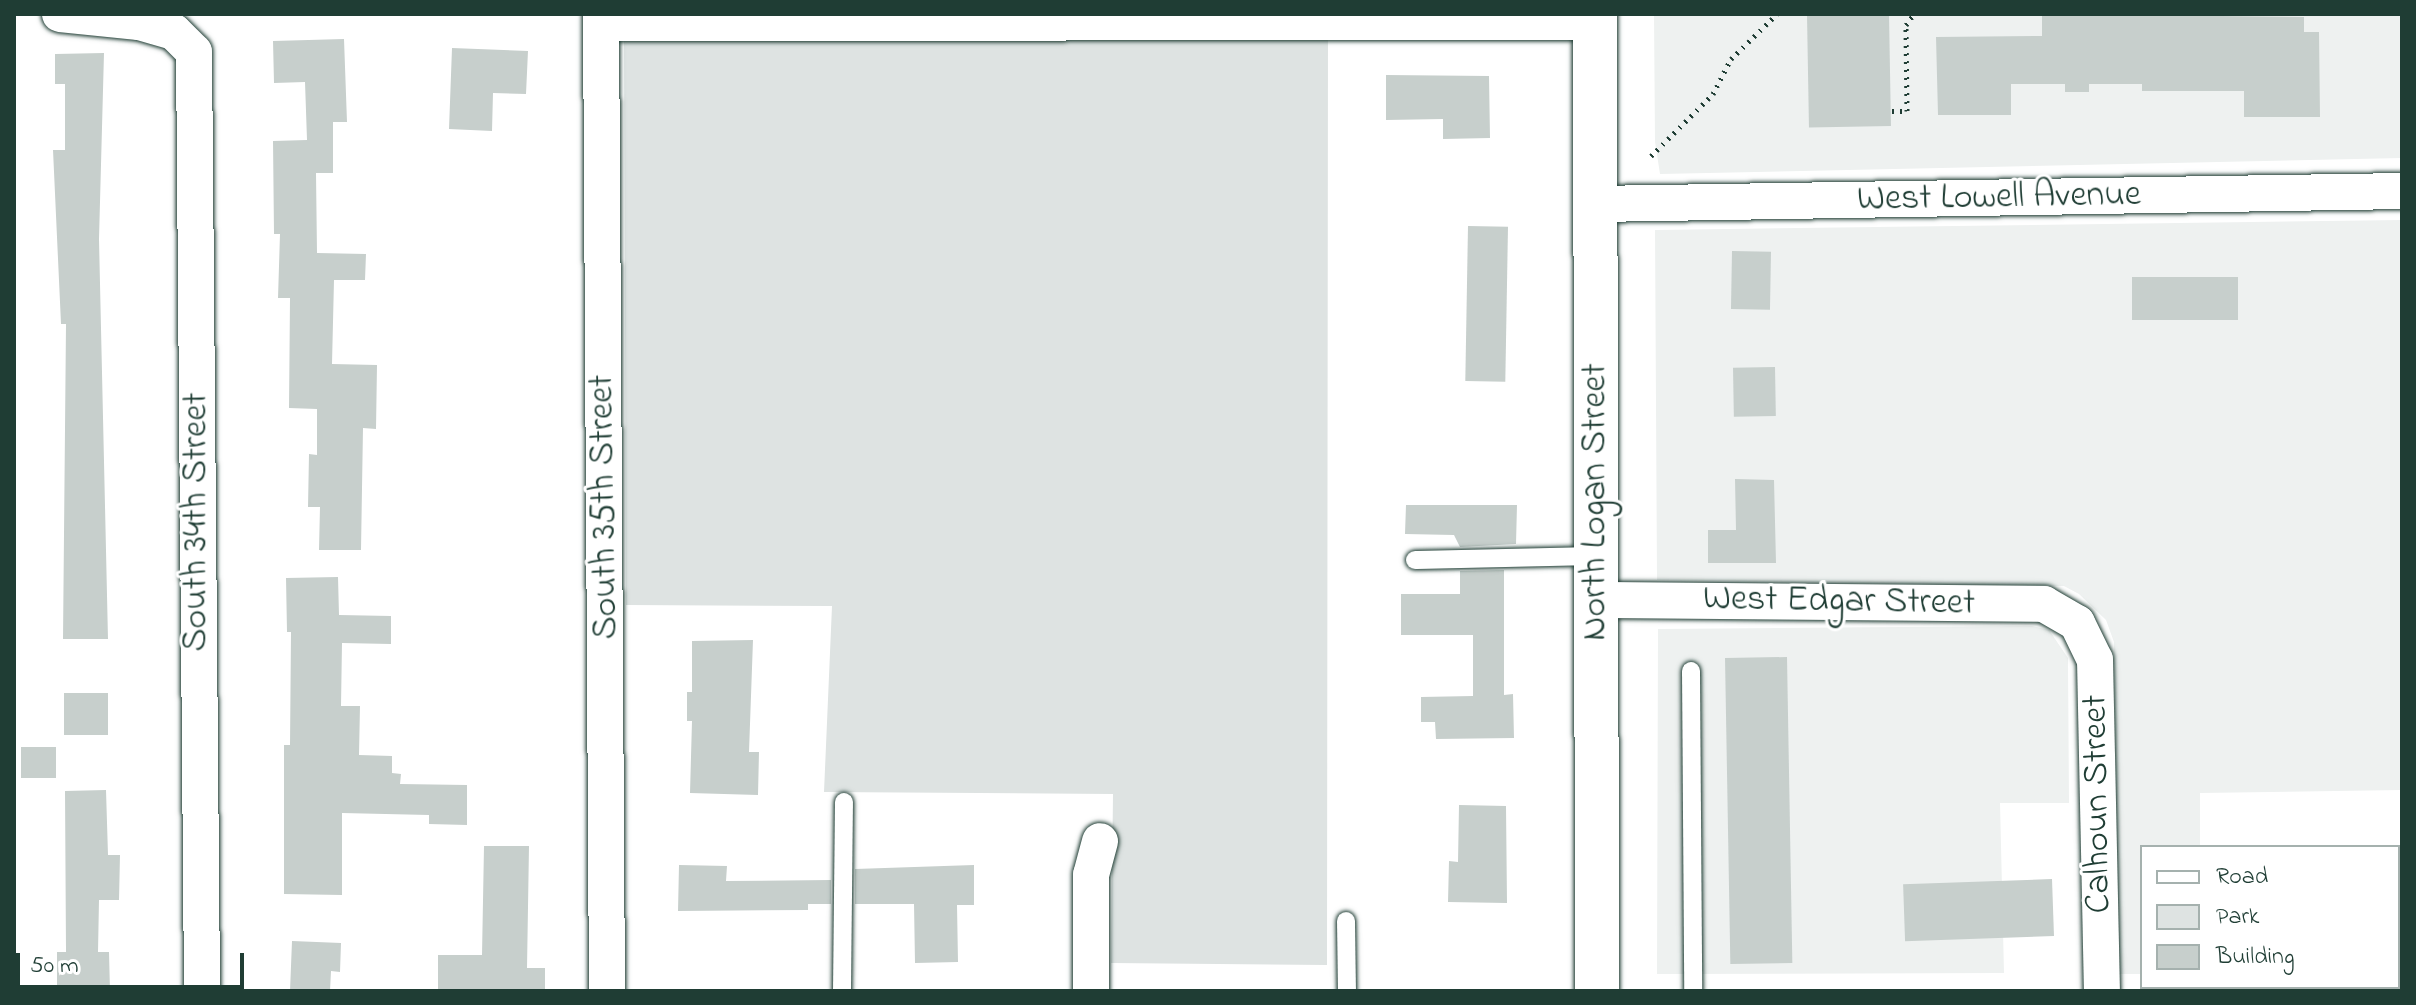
<!DOCTYPE html>
<html>
<head>
<meta charset="utf-8">
<style>
	body { margin:0 }
	#map { position:relative; width:2416px; height:1005px; overflow:hidden; background:#fff; font-family:"Indie Flower",sans-serif }
	div>[style] { position:absolute }
	.built>* { inset:0; background:#eef1f0 }
	.green>* { inset:0; background:#dee3e2 }
	.building>* { inset:0; background:#c7cfcc; transform-origin:0 0 }
	.path>* { height:5px; margin-top:-2.5px; transform-origin:0; background:repeating-linear-gradient(90deg,#1f3d34 0 2px,transparent 0 8px) }
	.roads { filter:drop-shadow(0 0 2px #1f3d34) drop-shadow(0 0 2px #1f3d34) }
	.service>* { height:18px; margin:-9px; padding:0 9px; transform-origin:9px; border-radius:9px; background:#fff }
	.minor>* { height:36px; margin:-18px; padding:0 18px; transform-origin:18px; border-radius:18px; background:#fff }
	.tertiary>* { height:44px; margin:-22px; padding:0 22px; transform-origin:22px; border-radius:22px; background:#fff }
	span { translate:-50% -50%; white-space:nowrap; text-align:center; line-height:1.15; -webkit-text-stroke:6px #fff; paint-order:stroke }
	.street-label { font-size:36px; color:#1f3d34 }
	.frame { position:absolute; inset:0; border:16px solid #1f3d34; pointer-events:none }
	.legend { position:absolute; left:2140px; top:845px; width:260px; height:144px; box-sizing:border-box; background:#fff; border:2px solid #a5b1ae; margin:0; padding:10px 14px; list-style:none; font-size:24px; color:#1f3d34 }
	.legend li { display:flex; align-items:center; gap:16px; height:40px }
	.legend b { width:40px; border:2px solid #a5b1ae }
	.scale { position:absolute; left:16px; top:953px; width:228px; height:36px; box-sizing:border-box; border:4px solid #1f3d34; border-top:0; padding-left:10px; font-size:24px; line-height:28px; white-space:nowrap; color:#1f3d34; -webkit-text-stroke:6px #fff; paint-order:stroke }
</style>
</head>
<body>
<div id="map">
	<div class="built">
		<i style="clip-path:polygon(1654px 14px,2402px 14px,2402px 158px,1660px 174px,1655px 142px)"></i>
		<i style="clip-path:polygon(2402px 220px,2402px 790px,2200px 793px,2200px 847px,2142px 847px,2142px 974px,2118px 974px,2114px 642px,2106px 620px,2079px 594px,2064px 586px,1657px 580px,1655px 230px)"></i>
		<i style="clip-path:polygon(2032px 626px,2049px 630px,2068px 658px,2069px 803px,2000px 803px,2004px 973px,1657px 974px,1658px 629px)"></i>
	</div>
	<div class="green">
		<i style="clip-path:polygon(1328px 27px,1327px 965px,1111px 963px,1113px 794px,824px 792px,832px 606px,626px 605px,624px 30px)"></i>
	</div>
	<div class="building">
		<i style="left:1889px;top:14px;width:112px;height:82px;rotate:89deg"></i>
		<i style="clip-path:polygon(2042px 14px,2304px 17px,2304px 32px,2319px 32px,2320px 117px,2244px 117px,2244px 91px,2142px 91px,2142px 84px,2089px 84px,2089px 92px,2065px 92px,2065px 84px,2011px 84px,2011px 115px,1938px 115px,1936px 37px,2042px 36px)"></i>
		<i style="clip-path:polygon(344px 39px,347px 122px,333px 122px,333px 173px,316px 173px,317px 253px,366px 254px,365px 280px,334px 280px,332px 364px,377px 365px,376px 429px,363px 428px,361px 550px,319px 550px,320px 507px,308px 507px,309px 454px,317px 455px,317px 409px,289px 408px,290px 298px,278px 298px,280px 234px,274px 234px,273px 141px,307px 140px,305px 82px,274px 83px,273px 41px)"></i>
		<i style="clip-path:polygon(452px 48px,528px 51px,526px 94px,493px 93px,492px 131px,449px 129px)"></i>
		<i style="clip-path:polygon(104px 53px,99px 239px,108px 639px,63px 639px,66px 324px,61px 324px,53px 150px,65px 150px,65px 84px,55px 84px,55px 54px)"></i>
		<i style="clip-path:polygon(1386px 75px,1489px 76px,1490px 138px,1443px 139px,1443px 119px,1386px 120px)"></i>
		<i style="left:1468px;top:226px;width:40px;height:155px;rotate:1deg"></i>
		<i style="left:1732px;top:251px;width:39px;height:58px;rotate:1deg"></i>
		<i style="left:2132px;top:277px;width:106px;height:43px"></i>
		<i style="left:1775px;top:367px;width:49px;height:42px;rotate:89deg"></i>
		<i style="clip-path:polygon(1735px 479px,1774px 480px,1776px 563px,1708px 563px,1708px 530px,1736px 530px)"></i>
		<i style="clip-path:polygon(1406px 505px,1517px 505px,1516px 544px,1460px 547px,1454px 535px,1405px 534px)"></i>
		<i style="clip-path:polygon(1504px 570px,1504px 695px,1513px 694px,1514px 738px,1436px 739px,1435px 722px,1421px 722px,1421px 697px,1473px 696px,1473px 635px,1401px 635px,1401px 594px,1460px 594px,1460px 571px)"></i>
		<i style="clip-path:polygon(338px 577px,339px 615px,391px 616px,391px 644px,342px 643px,341px 706px,360px 706px,359px 755px,392px 756px,392px 773px,401px 774px,400px 784px,467px 785px,467px 825px,429px 824px,429px 815px,342px 813px,342px 895px,284px 894px,284px 745px,290px 745px,291px 632px,287px 632px,286px 578px)"></i>
		<i style="clip-path:polygon(753px 640px,749px 752px,759px 752px,758px 795px,690px 793px,692px 721px,687px 721px,687px 692px,692px 692px,692px 641px)"></i>
		<i style="left:1787px;top:657px;width:306px;height:62px;rotate:89deg"></i>
		<i style="left:64px;top:693px;width:44px;height:42px"></i>
		<i style="left:56px;top:747px;width:31px;height:35px;rotate:90deg"></i>
		<i style="clip-path:polygon(106px 790px,108px 855px,120px 855px,119px 900px,99px 900px,98px 952px,109px 952px,110px 991px,57px 991px,57px 952px,66px 952px,65px 791px)"></i>
		<i style="clip-path:polygon(1459px 805px,1506px 806px,1507px 903px,1448px 902px,1449px 861px,1458px 862px)"></i>
		<i style="clip-path:polygon(484px 846px,529px 846px,527px 968px,545px 968px,545px 991px,438px 991px,438px 955px,482px 955px)"></i>
		<i style="clip-path:polygon(679px 865px,727px 866px,726px 881px,831px 880px,831px 904px,808px 904px,808px 910px,678px 911px)"></i>
		<i style="clip-path:polygon(974px 865px,974px 905px,957px 905px,958px 962px,915px 963px,914px 904px,855px 904px,855px 869px)"></i>
		<i style="left:2052px;top:879px;width:57px;height:149px;rotate:88deg"></i>
		<i style="clip-path:polygon(292px 941px,341px 943px,340px 972px,331px 971px,330px 991px,290px 991px)"></i>
	</div>
	<div class="path">
		<i style="left:1984px;top:14px;width:2px;rotate:90deg"></i>
		<i style="left:1892px;top:111px;width:15px"></i>
		<i style="left:1907px;top:111px;width:86px;rotate:-90.7deg"></i>
		<i style="left:1906px;top:25px;width:14px;rotate:-54deg"></i>
		<i style="left:1651px;top:156px;width:88px;rotate:-45deg"></i>
		<i style="left:1713px;top:94px;width:39px;rotate:-63deg"></i>
		<i style="left:1731px;top:59px;width:64px;rotate:-44.4deg"></i>
	</div>
	<div class="roads">
		<div class="service">
			<i style="left:1415px;top:560px;width:181px;rotate:-1.3deg"></i>
			<i style="left:1691px;top:671px;width:320px;rotate:89.6deg"></i>
			<i style="left:1346px;top:921px;width:70px;rotate:89.2deg"></i>
			<i style="left:842px;top:991px;width:189px;rotate:-89.4deg"></i>
		</div>
		<div class="minor">
			<i style="left:60px;top:14px;width:79px;rotate:5.8deg"></i>
			<i style="left:139px;top:22px;width:36px;rotate:16deg"></i>
			<i style="left:174px;top:32px;width:28px;rotate:45deg"></i>
			<i style="left:194px;top:52px;width:939px;rotate:89.51deg"></i>
			<i style="left:601px;top:14px;width:977px;rotate:89.65deg"></i>
			<i style="left:602px;top:23px;width:993px;rotate:-0.06deg"></i>
			<i style="left:1595px;top:204px;width:807px;rotate:-0.92deg"></i>
			<i style="left:1596px;top:600px;width:448px;rotate:0.5deg"></i>
			<i style="left:2044px;top:604px;width:38px;rotate:30deg"></i>
			<i style="left:2077px;top:623px;width:41px;rotate:64.1deg"></i>
			<i style="left:2095px;top:660px;width:331px;rotate:88.8deg"></i>
			<i style="left:1091px;top:991px;width:116px;rotate:-90deg"></i>
			<i style="left:1091px;top:875px;width:35px;rotate:-75deg"></i>
		</div>
		<div class="tertiary">
			<i style="left:1595px;top:14px;width:977px;rotate:89.88deg"></i>
		</div>
	</div>
	<div class="street-label">
		<span style="left:1999px;top:198px;rotate:-1deg">West Lowell Avenue</span>
		<span style="left:1596px;top:502px;rotate:-90deg">North Logan Street</span>
		<span style="left:605px;top:507px;rotate:-91deg">South 35th Street</span>
		<span style="left:197px;top:522px;rotate:-90deg">South 34th Street</span>
		<span style="left:1839px;top:602px;rotate:1deg">West Edgar Street</span>
		<span style="left:2098px;top:804px;rotate:-91deg">Calhoun Street</span>
	</div>
	<div class="frame"></div>
	<ul class="legend">
	<li><b style="height:10px;background:#fff"></b>Road</li>
	<li><b style="height:22px;background:#dee3e2"></b>Park</li>
	<li><b style="height:22px;background:#c7cfcc"></b>Building</li>
	</ul>
	<div class="scale">50 m</div>
</div>
</body>
</html>
